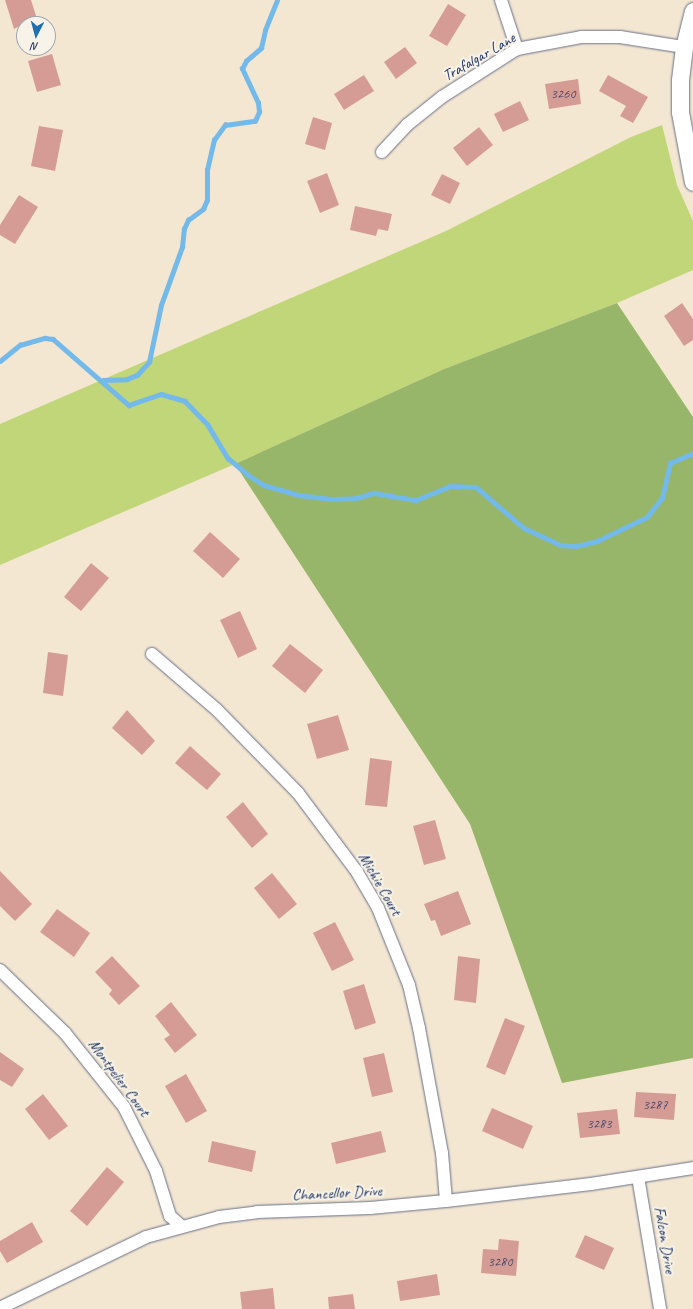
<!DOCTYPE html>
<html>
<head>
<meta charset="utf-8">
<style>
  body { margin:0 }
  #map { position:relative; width:693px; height:1309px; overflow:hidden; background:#f4e7d2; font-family:Caveat,sans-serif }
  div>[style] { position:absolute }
  .green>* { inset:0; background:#c1d579 }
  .forest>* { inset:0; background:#98b669 }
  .stream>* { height:4.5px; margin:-2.25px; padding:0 2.25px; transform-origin:2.25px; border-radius:2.25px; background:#73b9ea }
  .building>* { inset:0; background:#d59c96 }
  .roads { filter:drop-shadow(0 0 1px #676f87) drop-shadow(0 0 1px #676f87) }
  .minor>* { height:12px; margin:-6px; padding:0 6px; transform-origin:6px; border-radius:6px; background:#fff }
  .secondary>* { height:17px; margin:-8.5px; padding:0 8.5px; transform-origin:8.5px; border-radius:8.5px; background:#fff }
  span { translate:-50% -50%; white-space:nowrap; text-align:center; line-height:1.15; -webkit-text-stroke:4px #f7f3e8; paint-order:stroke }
  .number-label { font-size:14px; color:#4a4a6c }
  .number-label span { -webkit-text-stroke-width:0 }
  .street-label { font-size:16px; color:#1b2f5e }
  .north { position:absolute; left:16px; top:16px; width:40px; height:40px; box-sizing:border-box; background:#f7f3e8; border:1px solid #9fa5b1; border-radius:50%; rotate:186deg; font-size:11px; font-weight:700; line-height:16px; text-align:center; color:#1b2f5e }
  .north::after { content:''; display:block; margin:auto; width:14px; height:18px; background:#1f6fb2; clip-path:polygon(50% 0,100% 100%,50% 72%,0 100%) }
</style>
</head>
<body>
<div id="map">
  <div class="green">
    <i style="clip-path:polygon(662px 125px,677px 185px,693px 221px,693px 270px,617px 303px,444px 369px,235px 464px,0 565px,0 424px,446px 231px,631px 137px)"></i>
  </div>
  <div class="forest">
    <i style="clip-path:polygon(617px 303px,693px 417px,693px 1058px,562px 1083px,470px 824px,235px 464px,444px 369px)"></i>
  </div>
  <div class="stream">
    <i style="left:0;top:361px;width:26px;rotate:-39deg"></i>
    <i style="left:20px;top:345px;width:26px;rotate:-16deg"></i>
    <i style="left:45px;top:338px;width:8px;rotate:7deg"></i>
    <i style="left:53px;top:339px;width:101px;rotate:41deg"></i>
    <i style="left:129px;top:405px;width:34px;rotate:-19deg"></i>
    <i style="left:161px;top:394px;width:25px;rotate:16deg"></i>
    <i style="left:185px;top:401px;width:33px;rotate:46deg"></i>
    <i style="left:208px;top:425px;width:39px;rotate:59deg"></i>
    <i style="left:228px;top:458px;width:26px;rotate:40deg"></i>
    <i style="left:248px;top:475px;width:19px;rotate:32deg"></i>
    <i style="left:264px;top:485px;width:36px;rotate:16deg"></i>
    <i style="left:299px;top:495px;width:34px;rotate:7deg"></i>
    <i style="left:333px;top:499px;width:23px;rotate:-2deg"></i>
    <i style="left:356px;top:498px;width:19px;rotate:-16deg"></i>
    <i style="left:374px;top:493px;width:43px;rotate:9.5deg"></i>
    <i style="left:416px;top:500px;width:37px;rotate:-22deg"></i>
    <i style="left:450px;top:486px;width:26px;rotate:2deg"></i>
    <i style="left:476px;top:487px;width:63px;rotate:40.5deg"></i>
    <i style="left:524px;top:528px;width:40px;rotate:25deg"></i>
    <i style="left:560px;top:545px;width:17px;rotate:3deg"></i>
    <i style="left:577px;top:546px;width:21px;rotate:-14deg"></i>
    <i style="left:597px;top:541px;width:55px;rotate:-25.6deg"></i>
    <i style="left:647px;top:517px;width:24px;rotate:-52deg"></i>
    <i style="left:662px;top:498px;width:36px;rotate:-77deg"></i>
    <i style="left:670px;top:463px;width:25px;rotate:-23deg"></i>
    <i style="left:103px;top:380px;width:24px;rotate:-2deg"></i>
    <i style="left:127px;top:379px;width:11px;rotate:-22deg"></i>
    <i style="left:137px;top:375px;width:18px;rotate:-47deg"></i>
    <i style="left:149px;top:362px;width:58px;rotate:-78.1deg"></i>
    <i style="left:161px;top:305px;width:62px;rotate:-70.1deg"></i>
    <i style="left:182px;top:247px;width:18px;rotate:-84deg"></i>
    <i style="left:184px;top:229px;width:10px;rotate:-66deg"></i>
    <i style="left:188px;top:220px;width:19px;rotate:-36deg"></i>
    <i style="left:203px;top:209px;width:10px;rotate:-66deg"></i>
    <i style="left:207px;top:200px;width:30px;rotate:-90deg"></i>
    <i style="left:207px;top:170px;width:31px;rotate:-77deg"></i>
    <i style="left:214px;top:140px;width:19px;rotate:-54deg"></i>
    <i style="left:225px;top:125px;width:30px;rotate:-8deg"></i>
    <i style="left:255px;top:121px;width:10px;rotate:-66deg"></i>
    <i style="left:259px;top:112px;width:9px;rotate:-96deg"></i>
    <i style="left:258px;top:103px;width:38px;rotate:-115deg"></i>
    <i style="left:242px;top:69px;width:9px;rotate:-63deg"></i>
    <i style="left:246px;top:61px;width:20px;rotate:-41deg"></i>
    <i style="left:261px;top:48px;width:18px;rotate:-77deg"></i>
    <i style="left:265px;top:30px;width:32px;rotate:-68deg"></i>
  </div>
  <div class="building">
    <i style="clip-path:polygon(5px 0,31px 0,38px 22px,24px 24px,14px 29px)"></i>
    <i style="clip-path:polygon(448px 4px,466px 15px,447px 46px,429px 36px)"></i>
    <i style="clip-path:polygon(405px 47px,417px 63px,396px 79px,384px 62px)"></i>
    <i style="clip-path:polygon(52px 54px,61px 85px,37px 92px,28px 61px)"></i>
    <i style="clip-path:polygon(364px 75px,374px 91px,344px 110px,334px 94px)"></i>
    <i style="clip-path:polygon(608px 75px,648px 97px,633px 123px,620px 116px,626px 106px,599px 91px)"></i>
    <i style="clip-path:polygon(578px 79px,581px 104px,549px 109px,545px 84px)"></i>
    <i style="clip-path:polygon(520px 101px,529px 120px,503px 132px,494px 114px)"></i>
    <i style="clip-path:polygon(313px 117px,332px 123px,325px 150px,305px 144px)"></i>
    <i style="clip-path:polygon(39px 126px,63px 130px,55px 171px,31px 166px)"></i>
    <i style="clip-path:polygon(479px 127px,493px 145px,467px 166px,453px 148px)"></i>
    <i style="clip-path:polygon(327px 173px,339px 205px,320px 213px,307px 181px)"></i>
    <i style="clip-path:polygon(442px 174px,460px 183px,450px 204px,431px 195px)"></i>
    <i style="clip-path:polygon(19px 195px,38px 207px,15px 244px,0 235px,0 225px)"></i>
    <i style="clip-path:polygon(355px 206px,392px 214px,388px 231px,378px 229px,376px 236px,350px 230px)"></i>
    <i style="clip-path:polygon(682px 303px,693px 319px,693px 340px,684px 346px,664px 316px)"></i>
    <i style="clip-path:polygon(210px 532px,240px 559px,223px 578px,193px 551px)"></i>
    <i style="clip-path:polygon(91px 563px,109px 578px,81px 611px,64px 597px)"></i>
    <i style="clip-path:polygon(240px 611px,257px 649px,238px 658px,220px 620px)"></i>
    <i style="clip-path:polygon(290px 644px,323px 670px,305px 693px,272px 666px)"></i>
    <i style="clip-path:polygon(48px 652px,68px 655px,63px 696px,43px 693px)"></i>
    <i style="clip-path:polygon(127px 710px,155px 741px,142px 755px,112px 728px)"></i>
    <i style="clip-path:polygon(338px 715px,349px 750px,317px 759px,307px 724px)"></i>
    <i style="clip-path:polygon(190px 746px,221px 774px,207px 790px,175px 763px)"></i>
    <i style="clip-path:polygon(370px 758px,392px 761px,387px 807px,365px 805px)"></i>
    <i style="clip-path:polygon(243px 802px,268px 834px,252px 848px,226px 817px)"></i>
    <i style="clip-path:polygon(435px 820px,446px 859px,424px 865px,413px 826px)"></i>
    <i style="clip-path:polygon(0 871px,32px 904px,15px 921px,0 906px)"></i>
    <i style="clip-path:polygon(272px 873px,297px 904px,279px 919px,254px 888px)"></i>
    <i style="clip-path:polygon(458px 891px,471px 924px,441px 936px,435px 920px,431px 921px,424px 904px)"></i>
    <i style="clip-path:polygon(57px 909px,90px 933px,74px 957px,40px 932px)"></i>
    <i style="clip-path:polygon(335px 922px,354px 960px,332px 971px,313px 933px)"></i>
    <i style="clip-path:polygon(112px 956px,140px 986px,119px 1005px,109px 994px,112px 990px,95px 972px)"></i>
    <i style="clip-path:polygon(458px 956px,480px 959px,476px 1003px,454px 1000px)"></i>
    <i style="clip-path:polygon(364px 984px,376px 1023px,355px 1030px,343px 991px)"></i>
    <i style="clip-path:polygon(171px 1002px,197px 1035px,175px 1053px,164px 1039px,170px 1035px,155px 1016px)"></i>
    <i style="clip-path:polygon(505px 1018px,525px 1026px,505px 1075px,486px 1067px)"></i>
    <i style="clip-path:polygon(0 1052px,24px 1069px,12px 1087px,0 1080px)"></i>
    <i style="clip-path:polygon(384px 1053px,393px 1092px,372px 1097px,363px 1058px)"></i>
    <i style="clip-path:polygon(186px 1074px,207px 1111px,186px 1123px,165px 1086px)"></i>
    <i style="clip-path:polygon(636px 1092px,676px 1094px,674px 1120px,634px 1117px)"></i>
    <i style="clip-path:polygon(43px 1094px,68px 1126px,49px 1140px,25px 1109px)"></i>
    <i style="clip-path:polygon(492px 1108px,533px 1126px,523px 1149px,482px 1131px)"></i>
    <i style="clip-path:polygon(617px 1109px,620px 1134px,580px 1138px,577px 1113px)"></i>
    <i style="clip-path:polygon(381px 1131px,386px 1152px,336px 1164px,331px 1143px)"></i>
    <i style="clip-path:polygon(212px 1141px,256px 1151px,252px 1172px,208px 1162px)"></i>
    <i style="clip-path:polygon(107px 1167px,124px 1182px,87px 1226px,70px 1211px)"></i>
    <i style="clip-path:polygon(32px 1222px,43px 1242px,7px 1263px,0 1251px,0 1241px)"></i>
    <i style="clip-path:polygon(585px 1235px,614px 1248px,604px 1270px,575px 1257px)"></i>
    <i style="clip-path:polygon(499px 1239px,519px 1241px,516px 1276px,481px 1273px,483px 1249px,498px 1250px)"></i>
    <i style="clip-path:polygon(437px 1274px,440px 1295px,400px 1301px,397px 1281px)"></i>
    <i style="clip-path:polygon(273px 1288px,275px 1309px,242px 1309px,240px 1292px)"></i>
    <i style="clip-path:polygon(353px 1294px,355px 1309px,329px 1309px,328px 1297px)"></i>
  </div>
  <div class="roads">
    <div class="minor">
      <i style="left:501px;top:0;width:52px;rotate:71.9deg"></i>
      <i style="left:382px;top:152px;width:37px;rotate:-47deg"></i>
      <i style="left:407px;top:125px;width:45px;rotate:-38.7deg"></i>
      <i style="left:442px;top:97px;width:89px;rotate:-32.6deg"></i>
      <i style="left:517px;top:49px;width:65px;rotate:-10.6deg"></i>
      <i style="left:581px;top:37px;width:39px"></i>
      <i style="left:620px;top:37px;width:65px;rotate:8.9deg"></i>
      <i style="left:152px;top:654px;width:86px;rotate:40.7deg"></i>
      <i style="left:217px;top:710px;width:116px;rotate:45.7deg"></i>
      <i style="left:298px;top:793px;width:99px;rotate:53.2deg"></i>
      <i style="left:357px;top:872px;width:42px;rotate:59.7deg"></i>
      <i style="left:378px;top:908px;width:83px;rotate:68.1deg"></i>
      <i style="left:409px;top:985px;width:44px;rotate:76.9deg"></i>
      <i style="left:419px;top:1028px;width:127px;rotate:79.6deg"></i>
      <i style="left:442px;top:1153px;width:48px;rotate:85.2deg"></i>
      <i style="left:0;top:970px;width:91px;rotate:44.1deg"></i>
      <i style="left:65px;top:1033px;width:95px;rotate:51.4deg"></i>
      <i style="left:124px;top:1107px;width:72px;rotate:63.4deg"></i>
      <i style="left:156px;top:1171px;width:47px;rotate:72.7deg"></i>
      <i style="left:170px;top:1216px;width:15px;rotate:42deg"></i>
      <i style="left:638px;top:1177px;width:134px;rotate:80.5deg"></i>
      <i style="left:0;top:1308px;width:162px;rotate:-25.9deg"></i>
      <i style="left:146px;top:1237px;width:76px;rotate:-15.3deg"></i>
      <i style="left:219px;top:1217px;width:38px;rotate:-7deg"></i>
      <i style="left:257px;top:1212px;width:113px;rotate:-2deg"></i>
      <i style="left:370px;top:1208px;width:76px;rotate:-5.3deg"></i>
      <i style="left:446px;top:1201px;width:146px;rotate:-6.7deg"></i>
      <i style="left:591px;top:1184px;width:103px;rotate:-8.9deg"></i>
    </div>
    <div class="secondary">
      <i style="left:693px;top:11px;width:37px;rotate:104deg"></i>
      <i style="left:684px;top:47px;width:33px;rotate:97deg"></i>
      <i style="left:680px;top:80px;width:32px;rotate:90deg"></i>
      <i style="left:680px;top:112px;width:71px;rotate:79.5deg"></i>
    </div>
  </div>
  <div class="number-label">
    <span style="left:563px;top:94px">3260</span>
    <span style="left:655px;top:1105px">3287</span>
    <span style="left:599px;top:1124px">3283</span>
    <span style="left:500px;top:1262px">3280</span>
  </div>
  <div class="street-label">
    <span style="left:479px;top:57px;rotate:-30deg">Trafalgar Lane</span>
    <span style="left:380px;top:884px;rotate:60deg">Michie Court</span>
    <span style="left:119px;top:1078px;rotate:54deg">Montpelier Court</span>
    <span style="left:337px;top:1193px;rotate:-3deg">Chancellor Drive</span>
    <span style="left:665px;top:1240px;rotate:81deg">Falcon Drive</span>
  </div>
  <div class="north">N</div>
</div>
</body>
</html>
